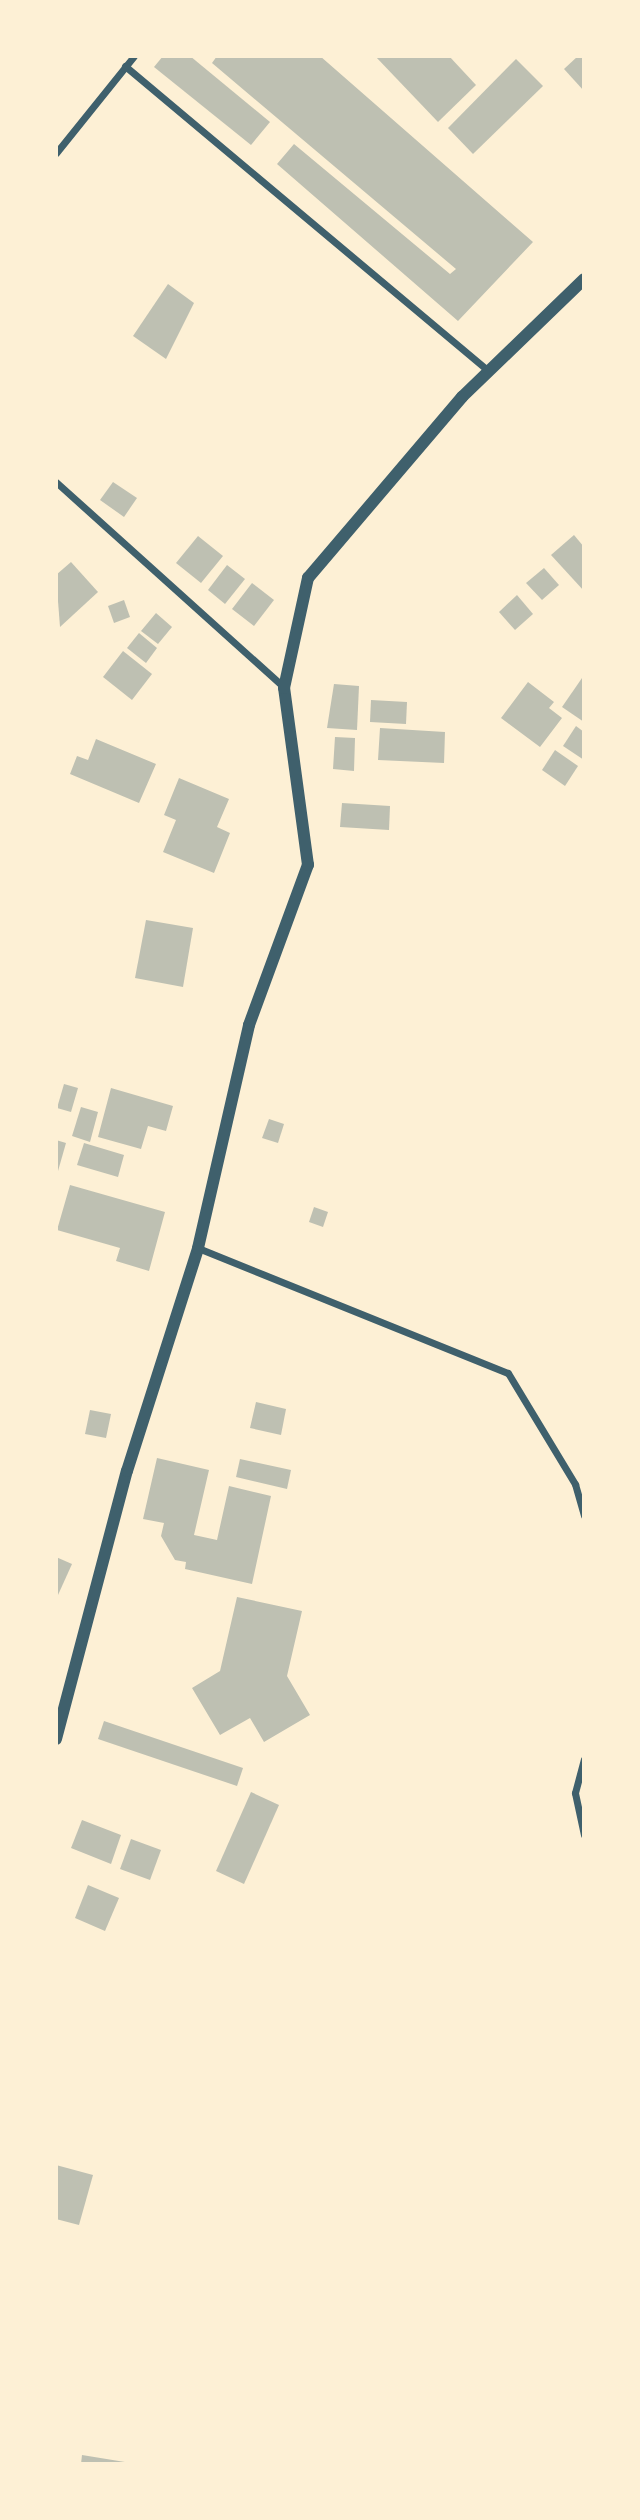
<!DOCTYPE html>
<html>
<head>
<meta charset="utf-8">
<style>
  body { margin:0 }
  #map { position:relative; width:640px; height:2520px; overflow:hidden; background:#fdf0d5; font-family:Spectral,serif }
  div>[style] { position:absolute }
  .building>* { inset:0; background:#bec0b2 }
  .minor>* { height:7px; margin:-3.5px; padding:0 3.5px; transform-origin:3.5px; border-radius:3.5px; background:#3f606c }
  .tertiary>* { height:12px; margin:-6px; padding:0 6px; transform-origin:6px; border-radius:6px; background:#3f606c }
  span { translate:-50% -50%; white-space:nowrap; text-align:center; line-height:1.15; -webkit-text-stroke:7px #fdf0d5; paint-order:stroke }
  .frame { position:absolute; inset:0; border:58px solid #fdf0d5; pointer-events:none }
</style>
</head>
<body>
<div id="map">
  <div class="building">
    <i style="clip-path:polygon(163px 56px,190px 56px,270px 122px,251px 145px,154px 67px)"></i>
    <i style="clip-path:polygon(217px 56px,320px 56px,533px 242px,458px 321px,277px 164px,294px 144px,450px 274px,456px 269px,212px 63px)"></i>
    <i style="clip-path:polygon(375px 56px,449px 56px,476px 85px,438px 122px)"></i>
    <i style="clip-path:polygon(578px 56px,584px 56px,584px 91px,564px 69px)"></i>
    <i style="clip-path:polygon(516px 59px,543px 86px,473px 154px,448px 128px)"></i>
    <i style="clip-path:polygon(168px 284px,194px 303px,166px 359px,133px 336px)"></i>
    <i style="clip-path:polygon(113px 482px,137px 498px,124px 517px,100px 500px)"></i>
    <i style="clip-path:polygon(574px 535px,584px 547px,584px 591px,551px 555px)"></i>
    <i style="clip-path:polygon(198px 536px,223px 556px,201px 583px,176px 563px)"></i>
    <i style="clip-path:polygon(71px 562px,98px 592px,60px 627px,56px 575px)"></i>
    <i style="clip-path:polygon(227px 565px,245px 579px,225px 604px,208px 590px)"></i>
    <i style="clip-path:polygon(544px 568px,559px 585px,542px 600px,526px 583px)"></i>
    <i style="clip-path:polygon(252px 583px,274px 600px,254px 626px,232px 609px)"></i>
    <i style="clip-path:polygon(517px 595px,533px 614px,515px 630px,499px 612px)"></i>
    <i style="clip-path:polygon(124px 600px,130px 617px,114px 623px,108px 606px)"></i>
    <i style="clip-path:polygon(156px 613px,172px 627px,158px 644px,141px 631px)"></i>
    <i style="clip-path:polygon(139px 633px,157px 648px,146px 663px,127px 648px)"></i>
    <i style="clip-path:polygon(123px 651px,152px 674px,132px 700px,103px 677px)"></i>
    <i style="clip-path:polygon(582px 678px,584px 680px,584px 722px,562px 707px)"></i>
    <i style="clip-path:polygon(528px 682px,554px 702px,549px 708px,562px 718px,540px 747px,501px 718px)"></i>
    <i style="clip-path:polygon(334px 684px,359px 686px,357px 730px,327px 728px)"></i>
    <i style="clip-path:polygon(371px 700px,407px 702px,406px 724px,370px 722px)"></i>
    <i style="clip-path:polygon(576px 726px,584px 732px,584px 760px,563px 746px)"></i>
    <i style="clip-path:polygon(380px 728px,445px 732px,444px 763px,378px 760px)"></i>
    <i style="clip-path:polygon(335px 737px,355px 738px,354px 771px,333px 769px)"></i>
    <i style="clip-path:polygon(96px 739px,156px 764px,139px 803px,70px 774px,77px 756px,88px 760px)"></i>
    <i style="clip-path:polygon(555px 750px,578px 766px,565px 786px,542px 770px)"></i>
    <i style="clip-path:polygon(179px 778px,229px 799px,217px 827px,230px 833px,214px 873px,163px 852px,176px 820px,164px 815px)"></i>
    <i style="clip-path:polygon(342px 803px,390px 806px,389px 830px,340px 827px)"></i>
    <i style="clip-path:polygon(146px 920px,193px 928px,183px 987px,135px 978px)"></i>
    <i style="clip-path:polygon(64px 1084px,78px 1088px,71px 1112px,57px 1108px)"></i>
    <i style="clip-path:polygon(111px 1088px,173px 1106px,166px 1131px,148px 1126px,141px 1149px,98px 1137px)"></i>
    <i style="clip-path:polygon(81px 1107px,98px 1112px,90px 1142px,72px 1136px)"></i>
    <i style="clip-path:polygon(269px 1119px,284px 1124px,278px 1143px,262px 1138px)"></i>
    <i style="clip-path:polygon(56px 1140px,66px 1143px,58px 1171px,56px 1171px)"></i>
    <i style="clip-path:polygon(84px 1143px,124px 1155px,118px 1177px,77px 1165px)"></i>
    <i style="clip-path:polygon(70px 1185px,165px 1212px,149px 1271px,116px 1261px,120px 1248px,57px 1230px)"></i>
    <i style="clip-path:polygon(314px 1207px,328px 1212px,323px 1227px,309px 1222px)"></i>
    <i style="clip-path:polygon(256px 1402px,286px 1409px,281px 1435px,250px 1428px)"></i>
    <i style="clip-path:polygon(90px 1410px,111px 1414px,106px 1438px,85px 1434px)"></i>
    <i style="clip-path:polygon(157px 1458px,209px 1470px,194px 1535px,217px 1540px,229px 1486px,271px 1496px,252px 1584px,185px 1569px,186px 1562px,175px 1560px,161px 1536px,164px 1523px,143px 1519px)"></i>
    <i style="clip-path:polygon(240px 1459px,291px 1470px,287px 1489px,236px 1477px)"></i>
    <i style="clip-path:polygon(56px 1557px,72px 1564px,58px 1595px,56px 1594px)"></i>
    <i style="clip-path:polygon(237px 1597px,302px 1611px,287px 1676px,310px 1715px,264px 1742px,250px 1718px,220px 1735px,192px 1688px,220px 1671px)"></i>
    <i style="clip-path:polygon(104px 1721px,243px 1768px,237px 1786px,98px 1739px)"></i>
    <i style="clip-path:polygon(251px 1792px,279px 1805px,244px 1884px,216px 1871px)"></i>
    <i style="clip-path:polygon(82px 1820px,121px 1835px,111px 1864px,71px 1848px)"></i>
    <i style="clip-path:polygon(131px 1839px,161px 1850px,150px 1880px,120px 1869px)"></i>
    <i style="clip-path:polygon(88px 1885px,119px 1898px,105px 1931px,75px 1918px)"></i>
    <i style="clip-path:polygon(56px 2165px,93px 2175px,79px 2225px,56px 2219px)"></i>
    <i style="clip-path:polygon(82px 2455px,131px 2463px,131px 2464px,81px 2464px)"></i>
  </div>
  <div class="minor">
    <i style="left:125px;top:66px;width:474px;rotate:40deg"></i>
    <i style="left:56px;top:153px;width:124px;rotate:-51.2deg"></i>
    <i style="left:56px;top:482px;width:307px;rotate:42deg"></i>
    <i style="left:198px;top:1248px;width:334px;rotate:22deg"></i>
    <i style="left:508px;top:1373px;width:130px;rotate:58.9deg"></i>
    <i style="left:575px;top:1484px;width:33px;rotate:74deg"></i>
    <i style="left:584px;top:1759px;width:35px;rotate:105deg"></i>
    <i style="left:575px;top:1793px;width:43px;rotate:77.9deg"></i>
  </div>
  <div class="tertiary">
    <i style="left:56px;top:1739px;width:277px;rotate:-75.2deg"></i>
    <i style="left:127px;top:1471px;width:234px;rotate:-72.3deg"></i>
    <i style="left:198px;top:1248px;width:229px;rotate:-77.1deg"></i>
    <i style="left:249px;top:1025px;width:171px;rotate:-69.8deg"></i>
    <i style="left:308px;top:865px;width:179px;rotate:-97.7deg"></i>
    <i style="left:284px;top:688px;width:113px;rotate:-77.7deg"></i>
    <i style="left:308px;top:578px;width:238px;rotate:-49.6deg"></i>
    <i style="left:462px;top:397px;width:170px;rotate:-44deg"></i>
  </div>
  <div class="frame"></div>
</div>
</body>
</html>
